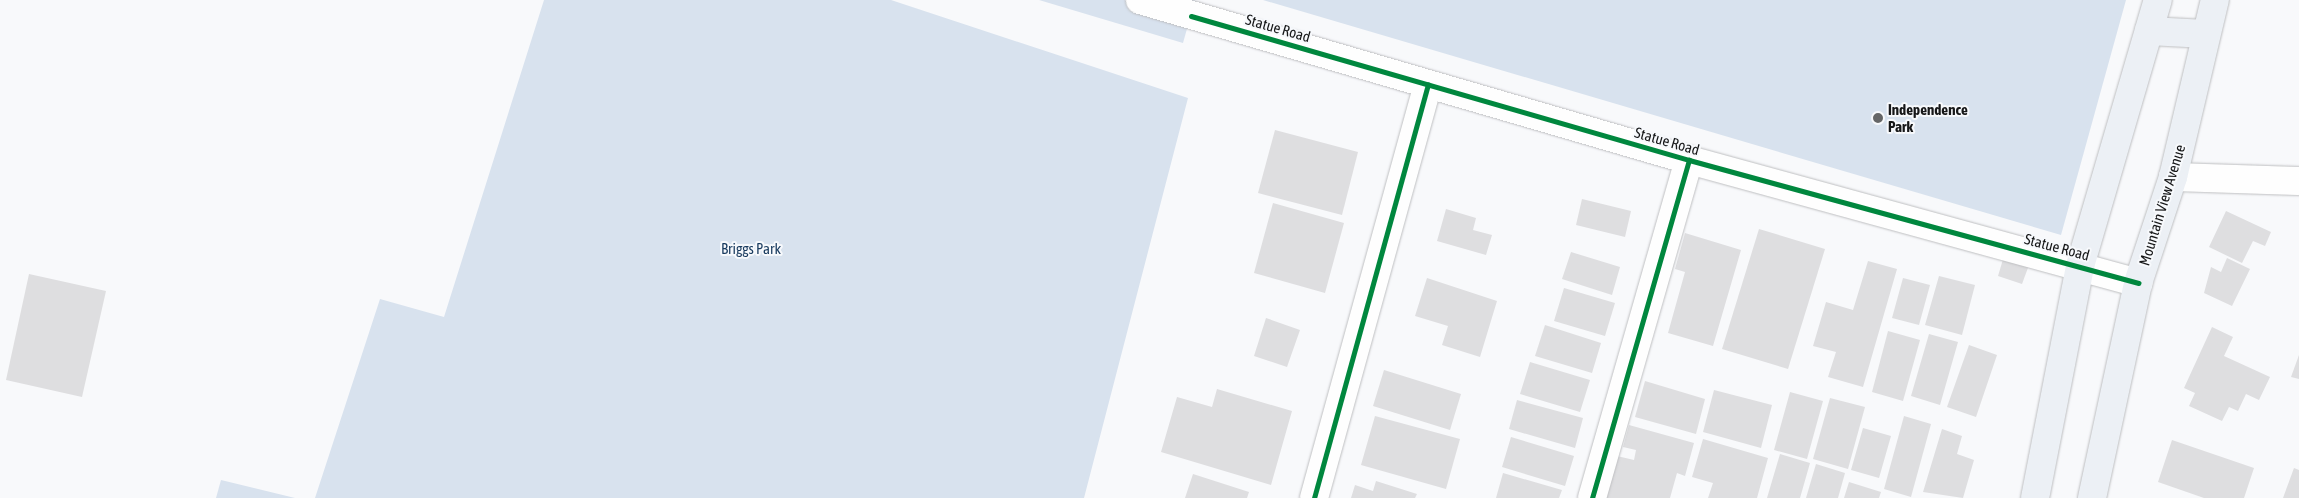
<!DOCTYPE html>
<html>
<head>
<meta charset="utf-8">
<style>
  body { margin:0 }
  #map { position:relative; width:2299px; height:498px; overflow:hidden; background:#f8f9fb; font-family:"Asap Condensed",sans-serif }
  div>[style] { position:absolute }
  .green>* { inset:0; background:#d8e2ee }
  .building>* { inset:0; background:#dedee0 }
  .roads { filter:drop-shadow(0 0 1px #bebfc1) drop-shadow(0 0 1px #bebfc1) }
  .minor>* { height:28px; margin:-14px; padding:0 14px; transform-origin:14px; border-radius:14px; background:#fefefe }
  .major>* { height:28px; margin:-14px; padding:0 14px; transform-origin:14px; border-radius:14px; background:#ecf0f5 }
  .cycleway>* { height:5px; margin:-2.5px; padding:0 2.5px; transform-origin:2.5px; border-radius:2.5px; background:#00873e }
  .dots>* { width:14px; height:14px; translate:-50% -50%; box-sizing:border-box; border:2px solid #f7f9fc; border-radius:50% }
  span { translate:-50% -50%; white-space:nowrap; text-align:center; line-height:1.15; -webkit-text-stroke:4px #f7f9fc; paint-order:stroke }
  .street-label { font-size:15px; color:#161718 }
  .poi-label { font-size:15px; color:#161718; font-weight:700 }
  .left { translate:0 -50%; text-align:left }
  .park-label { font-size:15px; color:#183a5e }
</style>
</head>
<body>
<div id="map">
  <div class="green">
    <i style="clip-path:polygon(544px 0,891px 0,1188px 98px,1084px 498px,315px 498px,380px 299px,444px 317px)"></i>
    <i style="clip-path:polygon(1039px 0,1195px 0,1183px 43px)"></i>
    <i style="clip-path:polygon(1263px 0,2126px 0,2061px 235px)"></i>
    <i style="clip-path:polygon(221px 480px,295px 498px,216px 498px)"></i>
  </div>
  <div class="building">
    <i style="clip-path:polygon(1275px 130px,1358px 152px,1342px 215px,1258px 193px)"></i>
    <i style="clip-path:polygon(1582px 199px,1631px 211px,1625px 237px,1576px 225px)"></i>
    <i style="clip-path:polygon(1273px 203px,1344px 223px,1325px 293px,1254px 273px)"></i>
    <i style="clip-path:polygon(1446px 209px,1476px 218px,1473px 230px,1492px 235px,1486px 255px,1437px 241px)"></i>
    <i style="clip-path:polygon(2226px 211px,2271px 232px,2265px 246px,2253px 241px,2242px 263px,2209px 247px)"></i>
    <i style="clip-path:polygon(1759px 229px,1825px 249px,1788px 369px,1722px 349px)"></i>
    <i style="clip-path:polygon(1685px 233px,1741px 250px,1713px 346px,1668px 333px,1685px 272px,1675px 269px)"></i>
    <i style="clip-path:polygon(1571px 252px,1620px 267px,1612px 295px,1562px 279px)"></i>
    <i style="clip-path:polygon(2004px 256px,2029px 265px,2022px 284px,1998px 276px)"></i>
    <i style="clip-path:polygon(2227px 258px,2250px 269px,2232px 306px,2204px 293px,2211px 267px,2221px 272px)"></i>
    <i style="clip-path:polygon(1868px 261px,1897px 269px,1863px 387px,1828px 377px,1836px 352px,1813px 346px,1826px 302px,1853px 310px)"></i>
    <i style="clip-path:polygon(29px 274px,106px 291px,82px 397px,6px 380px)"></i>
    <i style="clip-path:polygon(1939px 276px,1975px 285px,1962px 335px,1925px 325px)"></i>
    <i style="clip-path:polygon(1427px 278px,1497px 301px,1480px 357px,1442px 345px,1448px 326px,1415px 316px)"></i>
    <i style="clip-path:polygon(1903px 278px,1930px 285px,1919px 325px,1892px 318px)"></i>
    <i style="clip-path:polygon(1564px 288px,1615px 303px,1605px 336px,1554px 321px)"></i>
    <i style="clip-path:polygon(1266px 318px,1300px 330px,1287px 367px,1254px 356px)"></i>
    <i style="clip-path:polygon(1545px 325px,1601px 343px,1592px 373px,1535px 356px)"></i>
    <i style="clip-path:polygon(2212px 327px,2233px 337px,2224px 356px,2270px 377px,2259px 400px,2246px 394px,2238px 411px,2229px 407px,2222px 421px,2189px 406px,2195px 393px,2184px 388px)"></i>
    <i style="clip-path:polygon(1888px 331px,1920px 340px,1903px 401px,1872px 392px)"></i>
    <i style="clip-path:polygon(1929px 334px,1958px 342px,1940px 405px,1911px 396px)"></i>
    <i style="clip-path:polygon(1969px 345px,1997px 355px,1976px 417px,1947px 407px)"></i>
    <i style="clip-path:polygon(2299px 355px,2299px 379px,2291px 377px)"></i>
    <i style="clip-path:polygon(1530px 362px,1590px 380px,1580px 412px,1520px 394px)"></i>
    <i style="clip-path:polygon(1384px 370px,1461px 394px,1450px 430px,1373px 406px)"></i>
    <i style="clip-path:polygon(1645px 381px,1705px 399px,1696px 434px,1635px 417px)"></i>
    <i style="clip-path:polygon(1217px 389px,1292px 411px,1271px 485px,1161px 452px,1177px 397px,1212px 407px)"></i>
    <i style="clip-path:polygon(1714px 390px,1772px 405px,1761px 448px,1703px 432px)"></i>
    <i style="clip-path:polygon(1790px 392px,1823px 401px,1807px 459px,1774px 450px)"></i>
    <i style="clip-path:polygon(1830px 398px,1865px 407px,1848px 469px,1813px 459px)"></i>
    <i style="clip-path:polygon(1517px 400px,1583px 418px,1575px 448px,1509px 429px)"></i>
    <i style="clip-path:polygon(1375px 416px,1460px 439px,1446px 489px,1361px 465px)"></i>
    <i style="clip-path:polygon(1904px 416px,1931px 424px,1911px 497px,1884px 489px)"></i>
    <i style="clip-path:polygon(1629px 425px,1694px 443px,1685px 476px,1677px 473px,1670px 498px,1606px 498px,1617px 456px,1634px 460px,1636px 450px,1623px 447px)"></i>
    <i style="clip-path:polygon(1863px 428px,1891px 436px,1879px 478px,1851px 470px)"></i>
    <i style="clip-path:polygon(1942px 429px,1962px 436px,1957px 454px,1974px 460px,1963px 498px,1923px 492px)"></i>
    <i style="clip-path:polygon(1511px 437px,1574px 456px,1565px 486px,1502px 467px)"></i>
    <i style="clip-path:polygon(1703px 439px,1768px 458px,1757px 498px,1708px 498px,1713px 483px,1692px 477px)"></i>
    <i style="clip-path:polygon(2172px 440px,2254px 468px,2244px 498px,2204px 498px,2158px 482px)"></i>
    <i style="clip-path:polygon(1780px 454px,1810px 463px,1800px 498px,1767px 498px)"></i>
    <i style="clip-path:polygon(1816px 464px,1845px 473px,1838px 498px,1806px 498px)"></i>
    <i style="clip-path:polygon(2294px 468px,2299px 470px,2299px 498px,2283px 498px)"></i>
    <i style="clip-path:polygon(1503px 473px,1562px 490px,1559px 498px,1496px 498px)"></i>
    <i style="clip-path:polygon(1193px 474px,1249px 492px,1247px 498px,1185px 498px)"></i>
    <i style="clip-path:polygon(1376px 481px,1417px 494px,1415px 498px,1351px 498px,1355px 485px,1373px 491px)"></i>
    <i style="clip-path:polygon(1849px 482px,1881px 492px,1879px 498px,1844px 498px)"></i>
  </div>
  <div class="roads">
    <div class="minor">
      <i style="left:1140px;top:0;width:572px;rotate:16.25deg"></i>
      <i style="left:1689px;top:160px;width:466px;rotate:15.3deg"></i>
      <i style="left:2173px;top:177px;width:126px;rotate:1.8deg"></i>
      <i style="left:1314px;top:498px;width:429px;rotate:-74.6deg"></i>
      <i style="left:1592px;top:498px;width:352px;rotate:-74deg"></i>
    </div>
    <div class="major">
      <i style="left:2149px;top:31px;width:57px;rotate:3deg"></i>
      <i style="left:2035px;top:498px;width:236px;rotate:-79deg"></i>
      <i style="left:2080px;top:266px;width:277px;rotate:-73.7deg"></i>
      <i style="left:2092px;top:498px;width:220px;rotate:-77.9deg"></i>
      <i style="left:2138px;top:283px;width:112px;rotate:-71.7deg"></i>
      <i style="left:2173px;top:177px;width:182px;rotate:-76.7deg"></i>
    </div>
  </div>
  <div class="cycleway">
    <i style="left:1191px;top:16px;width:518px;rotate:16.13deg"></i>
    <i style="left:1689px;top:160px;width:466px;rotate:15.3deg"></i>
    <i style="left:1314px;top:498px;width:429px;rotate:-74.6deg"></i>
    <i style="left:1592px;top:498px;width:352px;rotate:-74deg"></i>
  </div>
  <div class="dots">
    <i style="left:1878px;top:118px;background:#656667"></i>
  </div>
  <div class="street-label">
    <span style="left:1278px;top:28px;rotate:16deg">Statue Road</span>
    <span style="left:1667px;top:141px;rotate:16deg">Statue Road</span>
    <span style="left:2162px;top:205px;rotate:-73deg">Mountain View Avenue</span>
    <span style="left:2057px;top:247px;rotate:15deg">Statue Road</span>
  </div>
  <div class="poi-label">
    <span class="left" style="left:1888px;top:118px">Independence<br>Park</span>
  </div>
  <div class="park-label">
    <span style="left:751px;top:249px">Briggs Park</span>
  </div>
</div>
</body>
</html>
